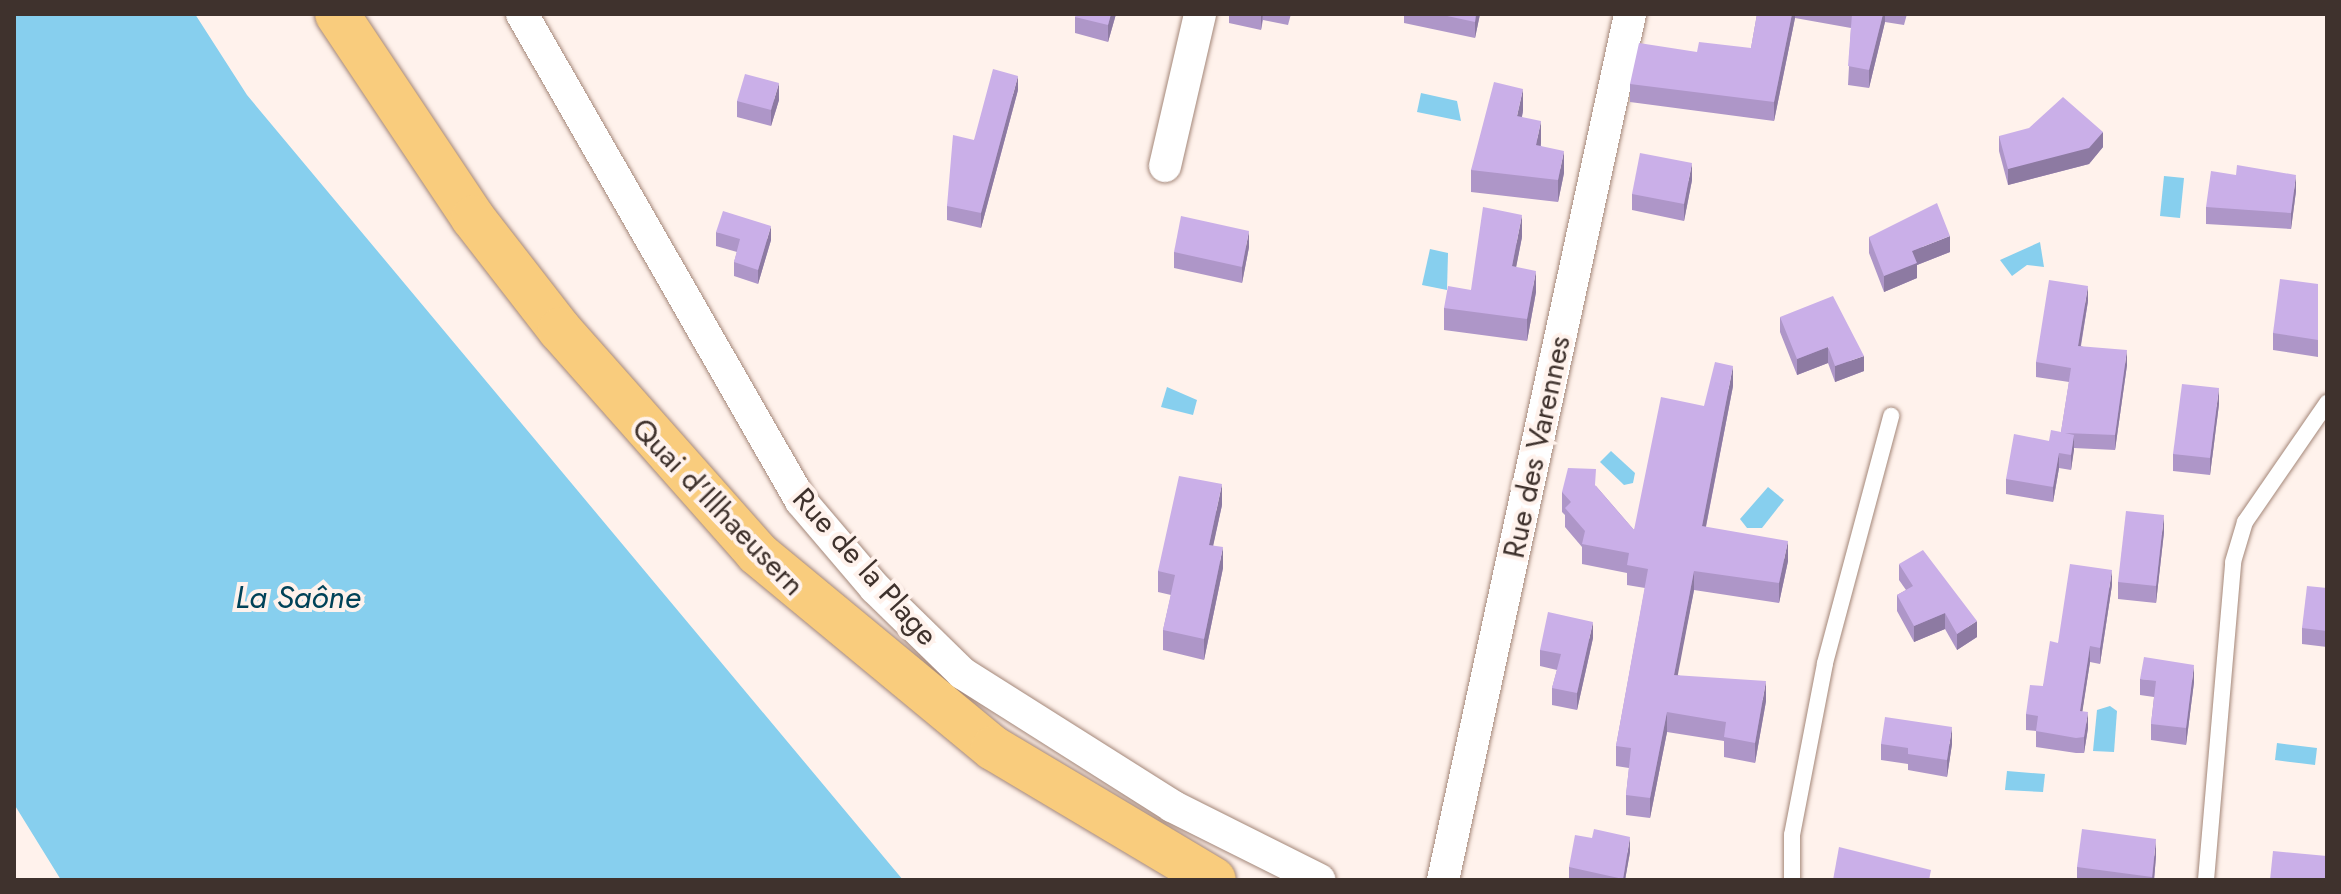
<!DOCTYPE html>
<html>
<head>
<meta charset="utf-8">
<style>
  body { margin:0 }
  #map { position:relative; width:2341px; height:894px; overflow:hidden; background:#fff2ec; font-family:Jost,sans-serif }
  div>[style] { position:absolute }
  .water>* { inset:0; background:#87cfee }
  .roads { filter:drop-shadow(0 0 2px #a48779) drop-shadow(0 0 2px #a48779) }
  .lane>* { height:16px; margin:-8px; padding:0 8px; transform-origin:8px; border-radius:8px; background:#fff }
  .street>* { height:32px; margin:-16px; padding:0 16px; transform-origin:16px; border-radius:16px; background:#fff }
  .primary>* { height:44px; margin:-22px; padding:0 22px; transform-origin:22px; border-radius:22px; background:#f9cc7d }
  .wall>* { inset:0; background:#ae96c8 }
  .shaded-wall>* { inset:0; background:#8d7aa2 }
  .building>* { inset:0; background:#caafe8 }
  span { translate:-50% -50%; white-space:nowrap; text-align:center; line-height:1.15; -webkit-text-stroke:8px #fff2ec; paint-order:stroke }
  .street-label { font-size:30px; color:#3f322d }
  .water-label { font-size:32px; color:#004258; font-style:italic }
  .frame { position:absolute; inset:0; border:16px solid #3f322d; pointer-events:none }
</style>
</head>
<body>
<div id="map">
  <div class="water">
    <i style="clip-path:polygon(14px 14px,195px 14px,247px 95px,903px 880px,61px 880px,14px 804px)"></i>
    <i style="clip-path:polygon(1421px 93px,1457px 101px,1461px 121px,1417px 112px)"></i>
    <i style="clip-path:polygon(2164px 176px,2184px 178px,2180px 218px,2160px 216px)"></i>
    <i style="clip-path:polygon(2040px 242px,2044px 267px,2027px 265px,2012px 276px,2000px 260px)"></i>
    <i style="clip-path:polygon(1430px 249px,1448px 253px,1447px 290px,1422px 285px)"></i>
    <i style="clip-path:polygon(1167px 387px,1197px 400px,1193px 415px,1161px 407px)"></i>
    <i style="clip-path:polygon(1611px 451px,1635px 473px,1633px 483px,1624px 485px,1600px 462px)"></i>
    <i style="clip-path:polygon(1768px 487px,1784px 500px,1762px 528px,1747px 528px,1740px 519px)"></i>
    <i style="clip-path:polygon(2110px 706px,2117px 711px,2114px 752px,2093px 751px,2097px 710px)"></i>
    <i style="clip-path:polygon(2277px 743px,2317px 748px,2315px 765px,2275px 760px)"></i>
    <i style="clip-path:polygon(2007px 771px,2045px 774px,2043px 792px,2005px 790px)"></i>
  </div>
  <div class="roads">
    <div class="lane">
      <i style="left:1792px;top:880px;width:45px;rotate:-90deg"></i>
      <i style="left:1792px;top:835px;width:175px;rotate:-79.1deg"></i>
      <i style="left:1825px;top:663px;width:256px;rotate:-75deg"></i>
      <i style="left:2206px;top:880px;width:319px;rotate:-85.1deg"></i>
      <i style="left:2233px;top:562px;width:42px;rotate:-73.3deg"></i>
      <i style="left:2245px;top:522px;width:145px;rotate:-55.4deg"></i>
    </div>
    <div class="street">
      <i style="left:522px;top:14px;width:561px;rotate:60.19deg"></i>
      <i style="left:801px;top:501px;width:114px;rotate:49.6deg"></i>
      <i style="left:875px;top:588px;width:122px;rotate:44.3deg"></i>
      <i style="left:962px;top:673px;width:249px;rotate:32.3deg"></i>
      <i style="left:1172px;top:806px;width:165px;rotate:26.6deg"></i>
      <i style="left:1165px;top:166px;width:156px;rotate:-77deg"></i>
      <i style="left:1443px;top:880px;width:886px;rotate:-77.81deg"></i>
    </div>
    <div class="primary">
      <i style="left:337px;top:14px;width:245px;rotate:56.3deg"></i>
      <i style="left:473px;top:218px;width:142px;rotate:52.2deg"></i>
      <i style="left:560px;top:330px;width:298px;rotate:48.5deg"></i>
      <i style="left:757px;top:553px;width:306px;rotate:39.6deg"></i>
      <i style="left:993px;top:748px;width:257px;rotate:30.8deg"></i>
    </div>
  </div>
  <div class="wall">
    <i style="clip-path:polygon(1116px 14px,1108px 42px,1075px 33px,1075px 17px)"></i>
    <i style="clip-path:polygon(1229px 14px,1291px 14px,1288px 25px,1263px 20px,1261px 30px,1229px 23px)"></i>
    <i style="clip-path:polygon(1404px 14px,1480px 14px,1475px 38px,1404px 23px)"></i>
    <i style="clip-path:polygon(1757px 14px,1907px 14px,1904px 25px,1885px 22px,1869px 88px,1848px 85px,1851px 28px,1795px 18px,1774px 121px,1630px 102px,1630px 84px,1697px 52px,1751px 48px)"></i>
    <i style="clip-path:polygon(1018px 90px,981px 228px,947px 220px,947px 206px,974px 140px)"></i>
    <i style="clip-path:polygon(779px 100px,771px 126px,737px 117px,737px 101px)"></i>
    <i style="clip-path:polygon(1523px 111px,1522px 117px,1541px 143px,1541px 146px,1564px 173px,1558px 202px,1471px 192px,1471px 170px)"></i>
    <i style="clip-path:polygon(1999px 136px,2103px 147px,2089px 164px,2008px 185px,1999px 151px)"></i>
    <i style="clip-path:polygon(1692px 180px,1684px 221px,1632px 210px,1632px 194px)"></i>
    <i style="clip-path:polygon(2296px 191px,2291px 229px,2206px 224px,2206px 207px)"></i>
    <i style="clip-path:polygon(716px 232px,771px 240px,758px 284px,734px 276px,734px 262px,737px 252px,716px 246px)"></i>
    <i style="clip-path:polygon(1522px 237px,1516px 267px,1536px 292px,1527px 341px,1444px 330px,1444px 308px,1471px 290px)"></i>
    <i style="clip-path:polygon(1869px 237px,1950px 252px,1917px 265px,1917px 278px,1884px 292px,1869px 253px)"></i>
    <i style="clip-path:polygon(1249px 247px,1242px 283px,1174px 268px,1174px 252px)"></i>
    <i style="clip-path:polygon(2318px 284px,2318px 357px,2273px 350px,2273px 333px)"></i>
    <i style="clip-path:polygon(2088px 301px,2081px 346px,2127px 365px,2115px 450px,2074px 448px,2071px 470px,2059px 468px,2053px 502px,2006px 494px,2006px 479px,2049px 441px,2061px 432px,2069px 382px,2036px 377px,2036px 362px)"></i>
    <i style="clip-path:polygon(1780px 317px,1864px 371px,1835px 382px,1828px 363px,1797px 375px,1780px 332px)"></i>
    <i style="clip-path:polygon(1733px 386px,1706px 527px,1788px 561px,1779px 603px,1694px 590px,1677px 675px,1766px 701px,1755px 763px,1724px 757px,1724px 741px,1667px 732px,1650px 818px,1626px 815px,1626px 795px,1629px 768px,1616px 766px,1616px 746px,1645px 588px,1627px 585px,1627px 573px,1582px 564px,1582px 547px,1565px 527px,1565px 515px,1562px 512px,1562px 492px,1596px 486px,1634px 530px,1704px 406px)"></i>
    <i style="clip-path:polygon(2219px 404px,2210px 475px,2173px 471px,2173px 454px)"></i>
    <i style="clip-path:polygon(1222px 505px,1213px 545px,1223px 568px,1204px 660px,1163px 650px,1163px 630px,1171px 595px,1158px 592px,1158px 571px)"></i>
    <i style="clip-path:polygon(2164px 532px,2156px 603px,2118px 599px,2118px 582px)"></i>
    <i style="clip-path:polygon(1899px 564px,1977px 637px,1957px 650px,1945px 629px,1914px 642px,1897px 611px,1897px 595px,1906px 590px,1899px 580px)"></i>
    <i style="clip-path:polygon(2112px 585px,2100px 664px,2090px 662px,2082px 712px,2088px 728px,2084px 753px,2076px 753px,2036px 747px,2036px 731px,2026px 730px,2026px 714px,2043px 686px,2058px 643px)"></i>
    <i style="clip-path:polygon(2327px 588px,2327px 647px,2302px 644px,2302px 628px)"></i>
    <i style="clip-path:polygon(1593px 638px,1577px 710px,1552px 705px,1552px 688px,1557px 670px,1540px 666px,1540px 650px)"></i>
    <i style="clip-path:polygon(2140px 679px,2194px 682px,2186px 745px,2151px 740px,2151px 724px,2154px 697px,2140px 695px)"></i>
    <i style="clip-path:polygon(1881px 744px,1952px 744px,1947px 777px,1908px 770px,1908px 764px,1881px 760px)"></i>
    <i style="clip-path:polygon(1630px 852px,1625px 880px,1569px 880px,1569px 867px)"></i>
    <i style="clip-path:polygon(2156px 856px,2154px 880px,2077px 880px,2077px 867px)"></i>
  </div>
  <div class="shaded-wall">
    <i style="clip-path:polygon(1111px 14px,1116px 14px,1108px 42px,1108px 25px)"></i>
    <i style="clip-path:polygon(1261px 14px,1263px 14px,1261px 30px)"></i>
    <i style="clip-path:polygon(1476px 14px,1480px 14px,1475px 38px,1475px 22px)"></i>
    <i style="clip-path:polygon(1792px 14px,1795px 14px,1795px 18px,1774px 121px,1774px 102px)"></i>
    <i style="clip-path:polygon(1883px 14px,1885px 14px,1885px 22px,1869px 88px,1869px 70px)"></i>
    <i style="clip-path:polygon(1018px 76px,1018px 90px,981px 228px,981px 213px)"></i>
    <i style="clip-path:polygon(779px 83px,779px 100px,771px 126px,771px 110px)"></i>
    <i style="clip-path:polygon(1523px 89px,1523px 111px,1517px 138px,1517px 116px)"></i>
    <i style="clip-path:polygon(1541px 121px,1541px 143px,1536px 166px,1536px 145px)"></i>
    <i style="clip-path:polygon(2103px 132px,2103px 147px,2089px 164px,2008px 185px,2008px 169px)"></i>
    <i style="clip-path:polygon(1564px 151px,1564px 173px,1558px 202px,1558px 180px)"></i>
    <i style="clip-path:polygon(1692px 163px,1692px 180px,1684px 221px,1684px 204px)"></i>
    <i style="clip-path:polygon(2296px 175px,2296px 191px,2291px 229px,2291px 213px)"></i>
    <i style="clip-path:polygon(1522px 215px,1522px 237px,1512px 288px,1512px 266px)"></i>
    <i style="clip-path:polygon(771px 226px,771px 240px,758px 284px,758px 270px)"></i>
    <i style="clip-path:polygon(1249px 231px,1249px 247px,1242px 283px,1242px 267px)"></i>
    <i style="clip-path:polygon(1950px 236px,1950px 252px,1917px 265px,1917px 278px,1884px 292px,1884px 276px,1912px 251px)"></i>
    <i style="clip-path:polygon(1536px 271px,1536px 292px,1527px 341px,1527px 319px)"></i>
    <i style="clip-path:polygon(2088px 286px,2088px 301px,2078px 361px,2078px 346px)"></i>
    <i style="clip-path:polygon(1828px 347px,1828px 363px,1797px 375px,1797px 359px)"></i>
    <i style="clip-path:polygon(2127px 350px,2127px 365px,2115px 450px,2115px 435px)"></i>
    <i style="clip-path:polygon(1864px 356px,1864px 371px,1835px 382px,1835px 366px)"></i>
    <i style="clip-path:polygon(1733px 366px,1733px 386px,1702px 546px,1702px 526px)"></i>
    <i style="clip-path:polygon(2219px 388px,2219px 404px,2210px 475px,2210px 458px)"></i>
    <i style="clip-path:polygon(2074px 435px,2074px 450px,2071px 470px,2071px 455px)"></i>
    <i style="clip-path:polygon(2059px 453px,2059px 468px,2053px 502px,2053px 487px)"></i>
    <i style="clip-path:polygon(1222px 484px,1222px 505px,1209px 565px,1209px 545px)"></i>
    <i style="clip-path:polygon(2164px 515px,2164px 532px,2156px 603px,2156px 586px)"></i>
    <i style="clip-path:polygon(1788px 541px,1788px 561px,1779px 603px,1779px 583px)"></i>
    <i style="clip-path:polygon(1223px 547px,1223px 568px,1204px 660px,1204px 639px)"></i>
    <i style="clip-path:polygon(2112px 570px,2112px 585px,2100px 664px,2100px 648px)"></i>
    <i style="clip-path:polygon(1694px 571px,1694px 590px,1674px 695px,1674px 675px)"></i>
    <i style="clip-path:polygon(1945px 613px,1945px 629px,1914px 642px,1914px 626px)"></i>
    <i style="clip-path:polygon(1977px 621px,1977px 637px,1957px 650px,1957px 634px)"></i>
    <i style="clip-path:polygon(1593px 622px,1593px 638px,1577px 710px,1577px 693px)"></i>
    <i style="clip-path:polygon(2090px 646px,2090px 662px,2080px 727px,2080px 711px)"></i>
    <i style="clip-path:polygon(2194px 665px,2194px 682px,2186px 745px,2186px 728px)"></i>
    <i style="clip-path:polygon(1766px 681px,1766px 701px,1755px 763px,1755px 743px)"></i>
    <i style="clip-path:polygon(1667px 712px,1667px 732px,1650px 818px,1650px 798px)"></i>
    <i style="clip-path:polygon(2088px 712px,2088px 728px,2084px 753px,2084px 737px)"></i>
    <i style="clip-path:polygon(1952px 727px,1952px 744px,1947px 777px,1947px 760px)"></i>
    <i style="clip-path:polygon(1630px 837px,1630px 852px,1625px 880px,1623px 880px)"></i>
    <i style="clip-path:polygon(2156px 839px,2156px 856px,2154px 880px,2152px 880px)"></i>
  </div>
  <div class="building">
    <i style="clip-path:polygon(1076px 14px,1111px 14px,1108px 25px,1075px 17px)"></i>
    <i style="clip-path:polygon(1438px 14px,1476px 14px,1475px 22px)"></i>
    <i style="clip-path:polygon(1757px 14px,1792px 14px,1774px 102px,1630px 84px,1639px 43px,1697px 52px,1699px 42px,1751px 48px)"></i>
    <i style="clip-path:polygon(1852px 14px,1883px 14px,1869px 70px,1848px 66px)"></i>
    <i style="clip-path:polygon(993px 69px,1018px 76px,981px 213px,947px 206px,953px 135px,974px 140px)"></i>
    <i style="clip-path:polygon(745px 74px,779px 83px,771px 110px,737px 101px)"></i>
    <i style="clip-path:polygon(1494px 82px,1523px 89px,1517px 116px,1541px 121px,1536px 145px,1564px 151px,1558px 180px,1471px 170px)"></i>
    <i style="clip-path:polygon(2063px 97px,2103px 132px,2089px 148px,2008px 169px,1999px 136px,2029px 128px)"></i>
    <i style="clip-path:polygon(1640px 153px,1692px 163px,1684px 204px,1632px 194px)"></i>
    <i style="clip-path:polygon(2237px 165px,2296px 175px,2291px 213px,2206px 207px,2211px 171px,2236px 175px)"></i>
    <i style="clip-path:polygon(1937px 203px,1950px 236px,1912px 251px,1917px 263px,1884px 276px,1869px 237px)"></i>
    <i style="clip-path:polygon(1483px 207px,1522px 215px,1512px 266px,1536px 271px,1527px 319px,1444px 308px,1448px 286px,1471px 290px)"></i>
    <i style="clip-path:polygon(723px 211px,771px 226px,758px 270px,734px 262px,740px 239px,716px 232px)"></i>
    <i style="clip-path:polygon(1181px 216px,1249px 231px,1242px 267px,1174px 252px)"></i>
    <i style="clip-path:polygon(2280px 279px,2318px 284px,2318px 340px,2273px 333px)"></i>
    <i style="clip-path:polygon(2049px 280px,2088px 286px,2078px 346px,2127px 350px,2115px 435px,2065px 433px,2074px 435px,2071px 455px,2059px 453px,2053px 487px,2006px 479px,2014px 434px,2049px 441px,2051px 430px,2061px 432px,2071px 368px,2036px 362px)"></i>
    <i style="clip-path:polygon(1833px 296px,1864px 356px,1835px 366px,1828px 347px,1797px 359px,1780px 317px)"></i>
    <i style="clip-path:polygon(1715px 362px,1733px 366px,1702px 526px,1788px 541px,1779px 583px,1694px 571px,1674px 675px,1766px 681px,1755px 743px,1724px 737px,1726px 722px,1667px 712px,1650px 798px,1626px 795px,1631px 748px,1616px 746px,1648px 569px,1627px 565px,1629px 553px,1582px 544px,1585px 531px,1565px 508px,1571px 502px,1562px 492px,1568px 468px,1596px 469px,1595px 485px,1634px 530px,1661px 397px,1704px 406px)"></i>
    <i style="clip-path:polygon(2182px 384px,2219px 388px,2210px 458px,2173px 454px)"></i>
    <i style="clip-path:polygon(1179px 476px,1222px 484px,1209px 545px,1223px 547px,1204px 639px,1163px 630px,1175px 575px,1158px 571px)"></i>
    <i style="clip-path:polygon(2126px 511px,2164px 515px,2156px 586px,2118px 582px)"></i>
    <i style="clip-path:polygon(1923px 550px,1977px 621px,1957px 634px,1945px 613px,1914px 626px,1897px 595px,1913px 586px,1899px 564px)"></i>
    <i style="clip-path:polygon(2070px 564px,2112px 570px,2100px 648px,2090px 646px,2080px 711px,2088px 712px,2084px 737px,2076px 738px,2036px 731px,2038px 716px,2026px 714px,2030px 685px,2043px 686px,2050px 641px,2058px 643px)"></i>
    <i style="clip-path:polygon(2307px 586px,2327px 588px,2327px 631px,2302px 628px)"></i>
    <i style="clip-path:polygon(1548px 612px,1593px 622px,1577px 693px,1552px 688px,1561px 654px,1540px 650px)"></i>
    <i style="clip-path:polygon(2144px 657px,2194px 665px,2186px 728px,2151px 724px,2156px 681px,2140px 679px)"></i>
    <i style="clip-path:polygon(1885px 717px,1952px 727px,1947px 760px,1908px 754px,1908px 748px,1881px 744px)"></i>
    <i style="clip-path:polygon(1594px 829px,1630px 837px,1623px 879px,1569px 867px,1575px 835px,1592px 838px)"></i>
    <i style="clip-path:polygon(2082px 829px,2156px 839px,2152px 877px,2077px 867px)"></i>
    <i style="clip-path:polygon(1839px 847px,1931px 870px,1929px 880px,1833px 880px)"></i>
    <i style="clip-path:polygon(2273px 851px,2327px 856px,2327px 880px,2270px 880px)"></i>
  </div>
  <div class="street-label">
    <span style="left:1537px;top:447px;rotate:-78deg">Rue des Varennes</span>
    <span style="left:718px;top:507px;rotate:46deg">Quai d'Illhaeusern</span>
    <span style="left:865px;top:567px;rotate:48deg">Rue de la Plage</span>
  </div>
  <div class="water-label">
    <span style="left:298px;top:597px">La Saône</span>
  </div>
  <div class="frame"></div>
</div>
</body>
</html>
